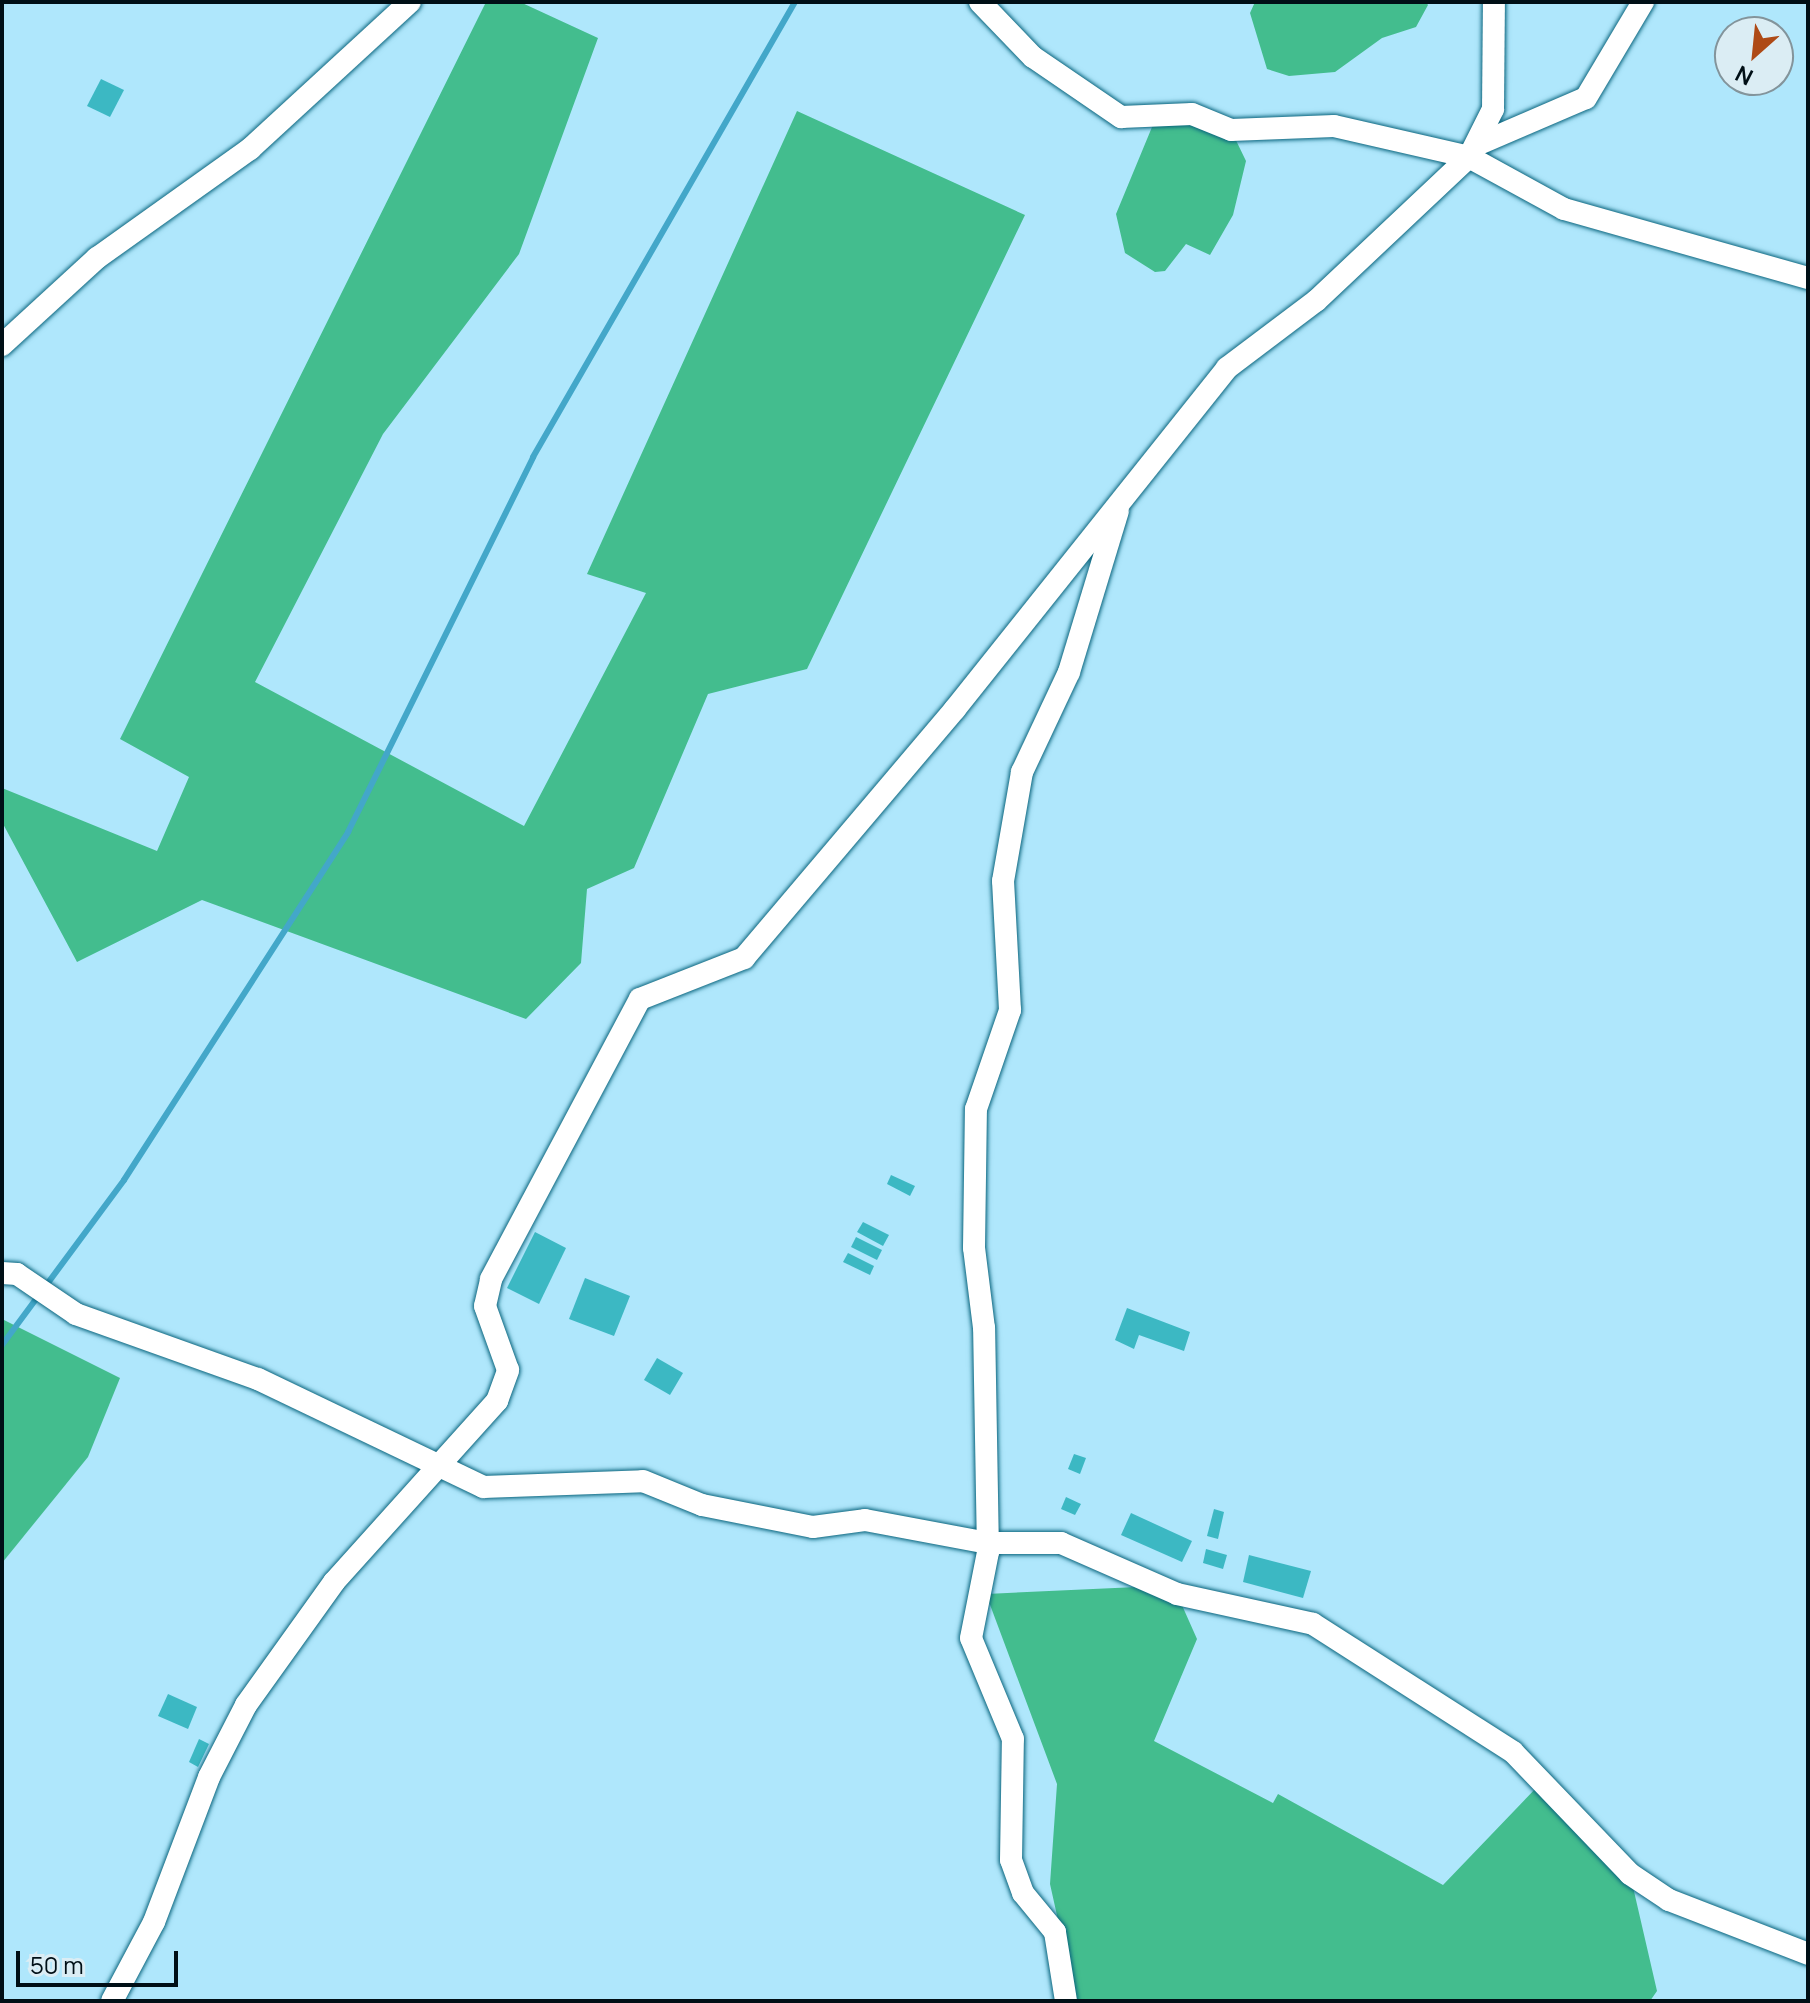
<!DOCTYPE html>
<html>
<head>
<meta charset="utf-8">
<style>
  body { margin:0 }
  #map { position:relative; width:1810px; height:2003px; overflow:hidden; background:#afe7fc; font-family:Manrope,sans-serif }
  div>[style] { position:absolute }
  .forest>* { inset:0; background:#43bd8e }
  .stream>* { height:6px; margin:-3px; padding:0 3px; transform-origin:3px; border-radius:3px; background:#43a7c9 }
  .building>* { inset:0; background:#3cb8c3 }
  .roads { filter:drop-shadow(0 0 2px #0a657e) drop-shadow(0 0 2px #0a657e) }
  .street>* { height:22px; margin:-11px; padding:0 11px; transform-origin:11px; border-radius:11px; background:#fff }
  span { translate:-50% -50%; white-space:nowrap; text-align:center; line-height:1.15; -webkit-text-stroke:8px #dbedf4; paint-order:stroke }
  .frame { position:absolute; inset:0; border:4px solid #000f16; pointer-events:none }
  .north { position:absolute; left:1714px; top:16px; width:80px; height:80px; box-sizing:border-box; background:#dbedf4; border:2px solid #83949b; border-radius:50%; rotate:207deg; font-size:22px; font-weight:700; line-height:32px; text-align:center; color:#000f16 }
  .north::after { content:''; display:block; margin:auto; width:28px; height:36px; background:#ae4a16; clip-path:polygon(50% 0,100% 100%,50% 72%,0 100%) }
  .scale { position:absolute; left:16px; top:1951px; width:162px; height:36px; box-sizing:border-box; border:4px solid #000f16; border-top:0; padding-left:10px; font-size:24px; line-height:28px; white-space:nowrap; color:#000f16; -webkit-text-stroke:6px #dbedf4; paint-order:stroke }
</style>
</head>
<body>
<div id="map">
  <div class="forest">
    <i style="clip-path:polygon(486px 2px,520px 2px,598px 38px,519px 254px,383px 434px,255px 682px,524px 826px,646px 593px,587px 574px,797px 111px,1025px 215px,807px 669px,708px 694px,634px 868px,587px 889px,581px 963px,526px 1019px,202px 900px,77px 962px,2px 822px,2px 788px,157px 851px,189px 777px,120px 739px)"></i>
    <i style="clip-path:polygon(1255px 2px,1426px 2px,1428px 5px,1416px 27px,1382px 38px,1335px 72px,1289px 76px,1267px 69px,1250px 13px)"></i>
    <i style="clip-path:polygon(1157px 115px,1231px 130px,1246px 161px,1233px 215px,1210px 255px,1186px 244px,1165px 271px,1155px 272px,1125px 253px,1116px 214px)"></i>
    <i style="clip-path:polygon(2px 1319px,120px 1378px,88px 1457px,2px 1563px)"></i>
    <i style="clip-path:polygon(1159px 1586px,1177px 1594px,1197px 1639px,1154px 1741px,1273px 1803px,1278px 1794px,1443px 1885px,1538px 1786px,1630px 1874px,1657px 1991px,1650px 2001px,1076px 2001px,1050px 1884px,1057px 1784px,986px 1594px)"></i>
  </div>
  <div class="stream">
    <i style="left:2px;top:1345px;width:205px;rotate:-53.5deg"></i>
    <i style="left:124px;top:1180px;width:414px;rotate:-57.2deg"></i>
    <i style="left:348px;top:832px;width:418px;rotate:-63.7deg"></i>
    <i style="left:533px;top:457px;width:525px;rotate:-60.07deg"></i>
  </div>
  <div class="building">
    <i style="clip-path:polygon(101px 79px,124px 90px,110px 117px,87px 106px)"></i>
    <i style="clip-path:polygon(891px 1175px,915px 1186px,910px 1196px,887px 1184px)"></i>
    <i style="clip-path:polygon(863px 1222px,889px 1235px,883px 1246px,857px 1232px)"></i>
    <i style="clip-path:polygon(535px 1232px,566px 1248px,539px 1304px,507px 1288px)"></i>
    <i style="clip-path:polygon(856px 1237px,882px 1250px,877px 1260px,851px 1247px)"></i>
    <i style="clip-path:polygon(848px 1253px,874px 1266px,870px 1275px,843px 1262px)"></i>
    <i style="clip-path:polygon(585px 1278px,630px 1296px,614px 1336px,569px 1319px)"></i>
    <i style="clip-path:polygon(1127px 1308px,1190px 1332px,1184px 1351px,1139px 1335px,1134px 1349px,1115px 1340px)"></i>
    <i style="clip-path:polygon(657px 1358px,683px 1373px,670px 1395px,644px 1380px)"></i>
    <i style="clip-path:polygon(1074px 1454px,1086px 1458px,1080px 1474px,1068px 1469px)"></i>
    <i style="clip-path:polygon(1066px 1497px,1081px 1504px,1075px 1515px,1061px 1509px)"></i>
    <i style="clip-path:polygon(1214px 1509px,1224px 1512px,1218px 1539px,1207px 1536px)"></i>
    <i style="clip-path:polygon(1131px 1513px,1192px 1541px,1182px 1562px,1121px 1535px)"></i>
    <i style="clip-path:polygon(1206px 1549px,1227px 1555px,1223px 1569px,1203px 1563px)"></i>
    <i style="clip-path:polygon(1249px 1555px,1311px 1571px,1303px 1598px,1243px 1582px)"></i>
    <i style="clip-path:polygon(168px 1694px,197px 1707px,188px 1729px,158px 1716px)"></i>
    <i style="clip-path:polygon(199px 1739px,209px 1744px,198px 1767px,189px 1762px)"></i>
  </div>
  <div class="roads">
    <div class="street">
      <i style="left:980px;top:2px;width:76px;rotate:46.1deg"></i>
      <i style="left:1033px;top:57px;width:107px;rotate:34.3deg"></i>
      <i style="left:1121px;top:117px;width:71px;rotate:-2.4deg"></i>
      <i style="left:1192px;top:114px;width:42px;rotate:22.3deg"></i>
      <i style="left:1231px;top:130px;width:103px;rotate:-2.2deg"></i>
      <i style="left:1334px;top:126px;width:139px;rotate:12.9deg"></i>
      <i style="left:1469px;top:157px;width:108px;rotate:28.7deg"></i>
      <i style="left:1564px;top:209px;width:254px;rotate:15.8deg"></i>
      <i style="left:1479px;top:144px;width:116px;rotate:-23.3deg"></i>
      <i style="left:1586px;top:98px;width:112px;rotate:-59.3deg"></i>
      <i style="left:2px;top:345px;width:129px;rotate:-42.5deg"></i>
      <i style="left:97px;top:258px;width:188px;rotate:-35.5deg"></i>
      <i style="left:250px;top:149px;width:217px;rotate:-42.6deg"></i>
      <i style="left:2px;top:1273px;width:15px;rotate:4deg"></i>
      <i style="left:17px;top:1274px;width:71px;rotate:34.1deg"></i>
      <i style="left:76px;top:1314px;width:193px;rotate:19.7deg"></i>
      <i style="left:258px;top:1379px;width:250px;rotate:25.6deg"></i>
      <i style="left:483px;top:1487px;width:160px;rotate:-2.1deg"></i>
      <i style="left:643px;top:1481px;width:64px;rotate:22.1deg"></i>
      <i style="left:702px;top:1505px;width:113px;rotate:11.2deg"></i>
      <i style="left:813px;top:1527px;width:52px;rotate:-7.7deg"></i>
      <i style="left:865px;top:1520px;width:125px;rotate:10.6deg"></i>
      <i style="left:988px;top:1543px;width:73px"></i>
      <i style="left:1061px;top:1543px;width:127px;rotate:23.7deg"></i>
      <i style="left:1177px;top:1594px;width:139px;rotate:12.4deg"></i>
      <i style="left:1313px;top:1624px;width:237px;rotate:32.6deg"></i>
      <i style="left:1513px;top:1752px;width:169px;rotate:46.2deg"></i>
      <i style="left:1630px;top:1874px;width:47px;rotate:33.7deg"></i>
      <i style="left:1669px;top:1900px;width:149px;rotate:21.2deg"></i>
      <i style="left:112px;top:2001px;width:89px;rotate:-62deg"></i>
      <i style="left:154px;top:1922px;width:155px;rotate:-69.2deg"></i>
      <i style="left:209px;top:1777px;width:81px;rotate:-62.8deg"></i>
      <i style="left:246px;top:1705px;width:151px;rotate:-54.4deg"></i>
      <i style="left:334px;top:1582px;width:244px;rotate:-48deg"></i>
      <i style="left:497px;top:1401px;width:33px;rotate:-70deg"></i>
      <i style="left:508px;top:1370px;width:68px;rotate:-109.8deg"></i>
      <i style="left:485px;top:1306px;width:28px;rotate:-77deg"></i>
      <i style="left:491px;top:1279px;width:317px;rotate:-62deg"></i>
      <i style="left:640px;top:999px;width:112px;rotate:-21.5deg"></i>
      <i style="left:744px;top:958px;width:326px;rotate:-49.7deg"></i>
      <i style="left:955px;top:709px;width:436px;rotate:-51.4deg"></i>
      <i style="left:1227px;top:368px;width:111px;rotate:-37deg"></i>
      <i style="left:1316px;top:301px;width:210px;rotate:-43.3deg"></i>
      <i style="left:1469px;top:157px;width:54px;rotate:-63.4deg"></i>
      <i style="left:1493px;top:109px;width:107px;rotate:-89.5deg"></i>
      <i style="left:1066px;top:2001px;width:70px;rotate:-99.1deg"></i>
      <i style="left:1055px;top:1932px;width:50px;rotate:-129.4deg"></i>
      <i style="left:1023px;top:1893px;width:35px;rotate:-110deg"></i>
      <i style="left:1011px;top:1860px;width:121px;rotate:-89.1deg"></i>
      <i style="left:1013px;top:1739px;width:109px;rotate:-112.6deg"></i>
      <i style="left:971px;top:1638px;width:88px;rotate:-78.8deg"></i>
      <i style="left:988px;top:1552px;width:224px;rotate:-91deg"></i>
      <i style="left:984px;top:1328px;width:81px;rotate:-97.1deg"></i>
      <i style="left:974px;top:1248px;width:139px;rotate:-89.2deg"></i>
      <i style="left:976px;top:1109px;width:105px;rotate:-71deg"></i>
      <i style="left:1010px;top:1010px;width:129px;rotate:-93.1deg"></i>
      <i style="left:1003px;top:881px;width:111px;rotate:-80.1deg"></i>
      <i style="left:1022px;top:772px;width:110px;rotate:-64.8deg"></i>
      <i style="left:1069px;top:672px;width:168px;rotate:-73.1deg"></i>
    </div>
  </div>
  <div class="frame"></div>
  <div class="north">N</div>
  <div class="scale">50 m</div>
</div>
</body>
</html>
